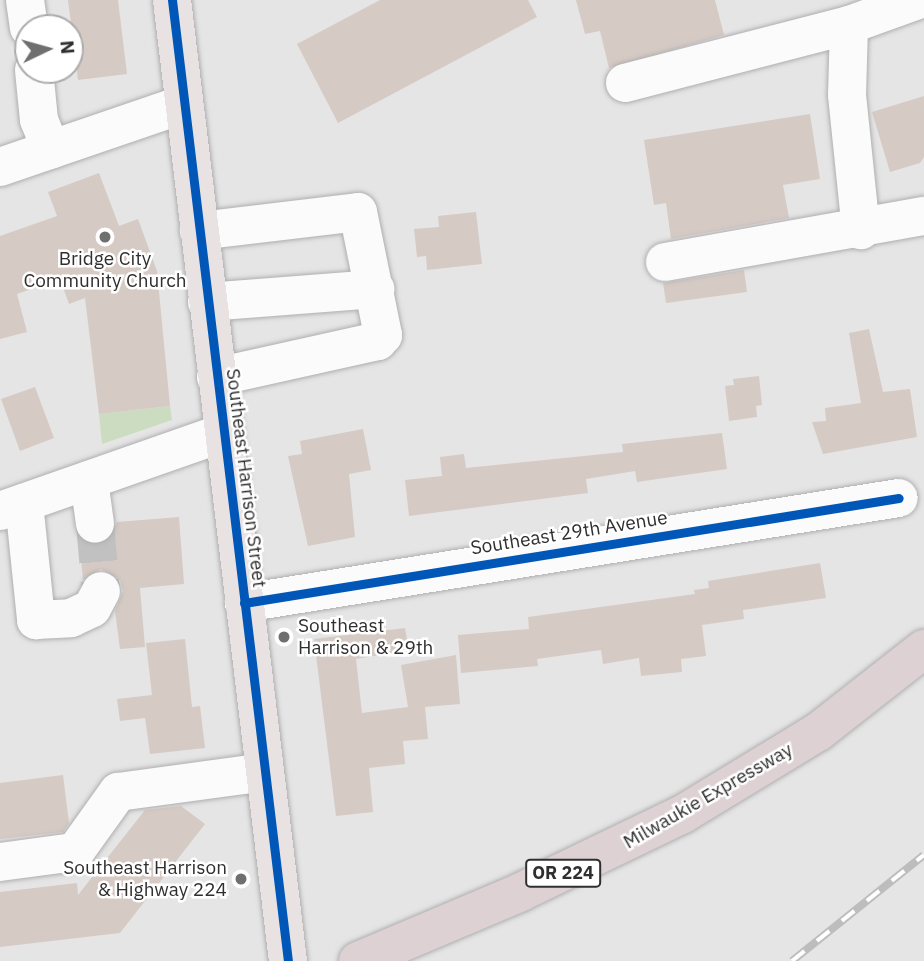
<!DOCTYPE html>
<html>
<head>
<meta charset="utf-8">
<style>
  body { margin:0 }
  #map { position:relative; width:924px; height:961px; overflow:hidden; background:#e5e5e6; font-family:"IBM Plex Sans",sans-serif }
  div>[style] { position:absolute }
  .green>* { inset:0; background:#ccdcc1 }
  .building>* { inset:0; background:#d6cac4 }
  .minor-tunnel>* { height:38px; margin-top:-19px; transform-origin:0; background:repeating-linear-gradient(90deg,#c1c1c2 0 38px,transparent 0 57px) }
  .roads { filter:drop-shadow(0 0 2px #afafb0) drop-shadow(0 0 2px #afafb0) }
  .minor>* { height:38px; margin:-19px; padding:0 19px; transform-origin:19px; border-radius:19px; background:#fbfbfb }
  .major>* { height:38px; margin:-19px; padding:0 19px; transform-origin:19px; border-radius:19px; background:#e9e2e3 }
  .highway>* { height:38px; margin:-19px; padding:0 19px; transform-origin:19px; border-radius:19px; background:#ddd1d3 }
  .rail>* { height:8px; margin-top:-4px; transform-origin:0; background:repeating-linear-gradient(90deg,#fff 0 16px,#bebdbe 0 32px); box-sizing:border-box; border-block:2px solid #bebdbe }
  .cycleway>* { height:9px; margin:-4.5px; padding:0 4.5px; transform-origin:4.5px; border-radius:4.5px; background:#0057b8 }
  .dots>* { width:19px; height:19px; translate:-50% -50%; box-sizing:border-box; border:4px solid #fff; border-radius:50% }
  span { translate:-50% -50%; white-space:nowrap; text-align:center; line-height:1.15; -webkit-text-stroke:5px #fff; paint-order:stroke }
  .shield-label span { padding:2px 5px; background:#fff; border:2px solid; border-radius:5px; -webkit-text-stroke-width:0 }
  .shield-label { font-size:18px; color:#2f2f30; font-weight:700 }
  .poi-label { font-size:19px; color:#2f2f30 }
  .left { translate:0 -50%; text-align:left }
  .right { translate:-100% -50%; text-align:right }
  .street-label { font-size:19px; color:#2f2f30 }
  .north { position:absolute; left:14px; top:14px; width:70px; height:70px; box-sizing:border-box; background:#fff; border:2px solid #acacac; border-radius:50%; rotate:85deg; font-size:19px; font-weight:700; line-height:28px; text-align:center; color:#2f2f30 }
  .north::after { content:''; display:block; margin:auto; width:24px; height:32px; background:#6f6f70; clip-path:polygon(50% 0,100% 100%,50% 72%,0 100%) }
</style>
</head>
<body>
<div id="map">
  <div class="green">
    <i style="clip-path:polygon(170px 406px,172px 420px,102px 444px,99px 414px)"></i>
  </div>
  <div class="building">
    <i style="clip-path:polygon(68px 0,118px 0,127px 74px,78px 80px)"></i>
    <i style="clip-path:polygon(380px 0,528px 0,537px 17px,338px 123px,297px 44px)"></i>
    <i style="clip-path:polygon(576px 0,715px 0,724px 35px,609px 68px,600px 31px,585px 34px)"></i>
    <i style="clip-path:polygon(924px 96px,924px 157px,920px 163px,890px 172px,872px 112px)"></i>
    <i style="clip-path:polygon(810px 114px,820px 179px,783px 185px,789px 218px,671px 239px,666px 203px,654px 205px,644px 140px)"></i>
    <i style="clip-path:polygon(99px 173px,119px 226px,138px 219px,157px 271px,170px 406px,99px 414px,85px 298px,69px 304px,60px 279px,17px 294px,27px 332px,0 339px,0 236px,57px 216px,48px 192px)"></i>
    <i style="clip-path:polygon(476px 212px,482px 264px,427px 270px,426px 256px,417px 257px,414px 229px,439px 227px,438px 216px)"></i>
    <i style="clip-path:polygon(744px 270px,747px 292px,666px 303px,663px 283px)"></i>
    <i style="clip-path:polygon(869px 329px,883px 392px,910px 389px,917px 437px,823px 454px,812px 422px,826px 421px,825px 408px,861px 403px,849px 333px)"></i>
    <i style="clip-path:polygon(759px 376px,762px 405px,756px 406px,757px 417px,729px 421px,725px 386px,734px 385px,733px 379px)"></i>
    <i style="clip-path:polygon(35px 387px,54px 438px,20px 451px,1px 399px)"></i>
    <i style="clip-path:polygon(363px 429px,371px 470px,349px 474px,355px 537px,308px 546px,288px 456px,302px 454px,300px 441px)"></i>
    <i style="clip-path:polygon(722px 433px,727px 469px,637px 482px,635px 471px,586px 479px,588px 493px,409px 516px,405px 480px,442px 476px,440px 457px,464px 454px,466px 468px,623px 452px,622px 444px)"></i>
    <i style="clip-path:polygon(179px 517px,184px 584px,140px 588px,145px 647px,120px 649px,115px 611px,123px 591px,120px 580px,101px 569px,83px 580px,79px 538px,99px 545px,109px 541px,117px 522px)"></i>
    <i style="clip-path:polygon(820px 563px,826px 598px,743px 610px,744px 619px,702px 625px,706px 656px,681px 659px,682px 672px,641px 676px,639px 658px,603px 664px,601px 650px,537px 659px,538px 666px,461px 673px,458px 635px,529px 629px,528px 617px,695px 594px,694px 590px,709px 588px,708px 581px)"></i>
    <i style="clip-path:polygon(405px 628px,409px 650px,356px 659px,362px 713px,408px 707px,401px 665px,456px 655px,460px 704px,425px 707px,428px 739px,403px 741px,405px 764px,369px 768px,373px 812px,336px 816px,314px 639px)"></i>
    <i style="clip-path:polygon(185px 639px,192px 707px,200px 706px,205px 748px,150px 754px,145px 718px,120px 721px,117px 699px,152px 695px,146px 643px)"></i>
    <i style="clip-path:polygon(63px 775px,69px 823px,63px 832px,0 839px,0 783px)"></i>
    <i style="clip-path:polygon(181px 806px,205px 824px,120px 933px,0 947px,0 892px,77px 883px,78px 895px,145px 810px)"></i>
  </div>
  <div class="minor-tunnel">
    <i style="left:95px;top:524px;width:67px;rotate:84.9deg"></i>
  </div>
  <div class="roads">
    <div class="minor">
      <i style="left:25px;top:0;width:28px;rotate:82deg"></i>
      <i style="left:849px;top:25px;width:70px;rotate:91.6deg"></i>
      <i style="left:847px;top:95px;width:136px;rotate:84.1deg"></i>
      <i style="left:34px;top:70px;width:50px;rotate:84.3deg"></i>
      <i style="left:39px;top:120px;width:32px;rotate:68deg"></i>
      <i style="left:625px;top:83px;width:231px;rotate:-14.5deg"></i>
      <i style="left:849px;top:25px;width:73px;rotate:-19.9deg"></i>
      <i style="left:0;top:167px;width:194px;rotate:-18.9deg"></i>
      <i style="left:199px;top:231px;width:160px;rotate:-6.8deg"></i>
      <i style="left:358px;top:212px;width:126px;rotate:78.5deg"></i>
      <i style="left:383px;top:335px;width:8px;rotate:130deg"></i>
      <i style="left:378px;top:341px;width:166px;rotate:167.5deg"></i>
      <i style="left:665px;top:262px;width:263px;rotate:-10.1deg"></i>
      <i style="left:207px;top:302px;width:169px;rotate:-4.4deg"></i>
      <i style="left:89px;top:480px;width:44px;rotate:82.2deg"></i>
      <i style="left:24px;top:503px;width:118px;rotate:84.1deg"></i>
      <i style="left:36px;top:620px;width:35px;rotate:-3deg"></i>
      <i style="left:71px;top:618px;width:23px;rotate:-25deg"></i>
      <i style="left:92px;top:608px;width:19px;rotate:-62deg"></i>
      <i style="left:0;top:511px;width:236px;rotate:-19.3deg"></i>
      <i style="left:244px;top:603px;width:663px;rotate:-9.11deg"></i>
      <i style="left:0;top:862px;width:76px;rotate:-7.6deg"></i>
      <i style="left:75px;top:852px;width:74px;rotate:-54.4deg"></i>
      <i style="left:118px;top:792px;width:148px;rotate:-7.7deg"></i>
    </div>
    <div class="major">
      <i style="left:172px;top:0;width:968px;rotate:83.12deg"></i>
    </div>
    <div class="highway">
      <i style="left:358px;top:961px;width:177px;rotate:-22.9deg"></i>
      <i style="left:521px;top:892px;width:180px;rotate:-25.7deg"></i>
      <i style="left:683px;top:814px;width:158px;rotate:-31.3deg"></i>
      <i style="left:818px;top:732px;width:135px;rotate:-38.1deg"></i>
    </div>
  </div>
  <div class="rail">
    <i style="left:792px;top:961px;width:169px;rotate:-38.8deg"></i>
  </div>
  <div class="cycleway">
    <i style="left:172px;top:0;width:968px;rotate:83.12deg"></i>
    <i style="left:244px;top:603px;width:663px;rotate:-9.11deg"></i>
  </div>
  <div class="dots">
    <i style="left:105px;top:237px;background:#6f6f70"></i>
    <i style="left:284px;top:637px;background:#6f6f70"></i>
    <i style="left:241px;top:879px;background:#6f6f70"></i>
  </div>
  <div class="shield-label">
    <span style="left:563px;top:873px">OR 224</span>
  </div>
  <div class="poi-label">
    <span style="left:105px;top:270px">Bridge City<br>Community Church</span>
    <span class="left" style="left:298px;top:637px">Southeast<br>Harrison &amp; 29th</span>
    <span class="right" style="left:227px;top:879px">Southeast Harrison<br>&amp; Highway 224</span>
  </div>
  <div class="street-label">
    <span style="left:246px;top:478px;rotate:83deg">Southeast Harrison Street</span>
    <span style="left:569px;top:533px;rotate:-9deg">Southeast 29th Avenue</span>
    <span style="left:708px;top:796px;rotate:-30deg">Milwaukie Expressway</span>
  </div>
  <div class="north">N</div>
</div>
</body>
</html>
